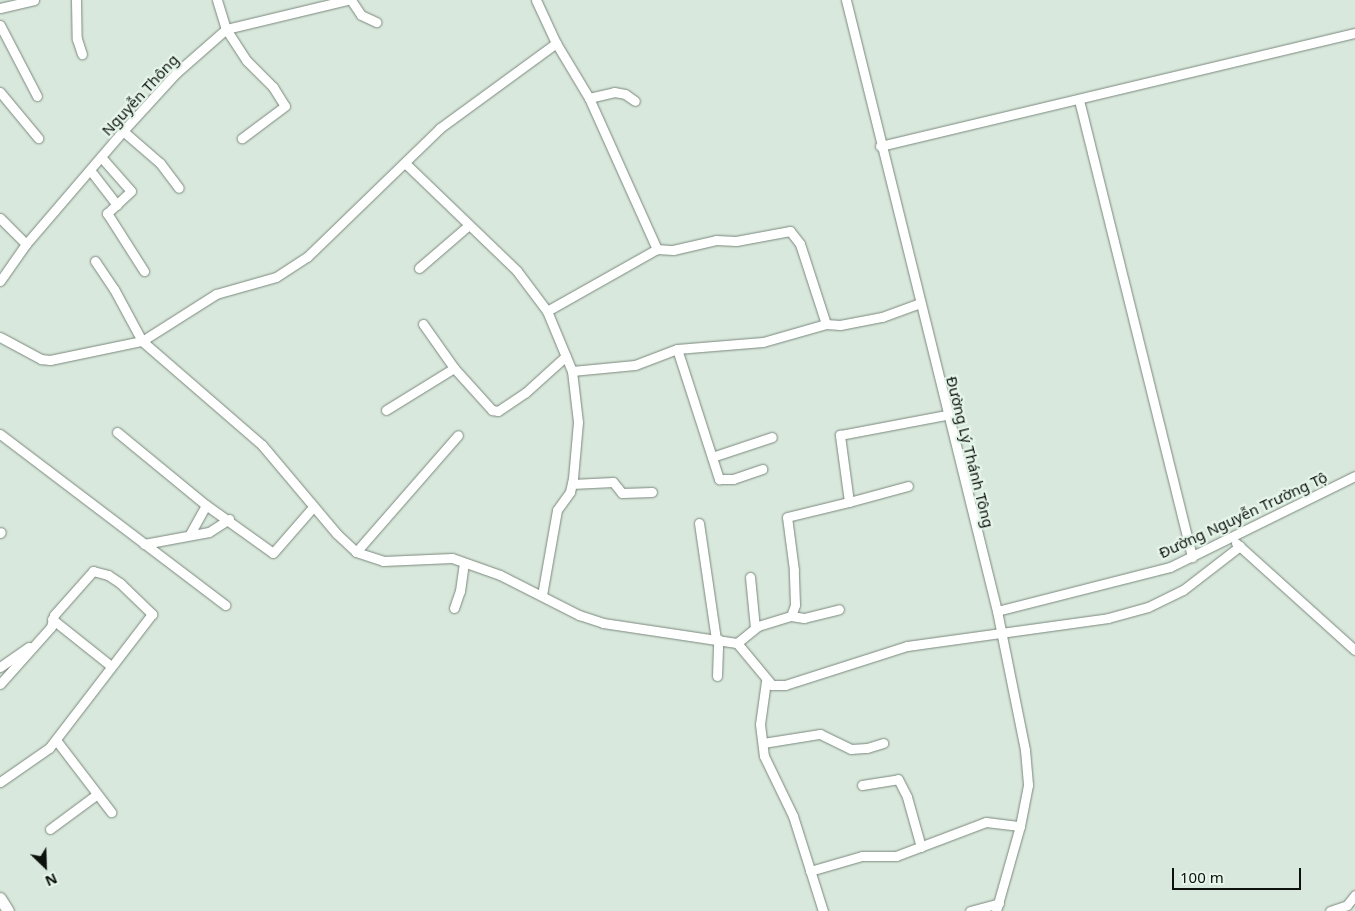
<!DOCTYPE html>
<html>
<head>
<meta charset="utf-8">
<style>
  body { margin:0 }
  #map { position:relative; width:1355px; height:911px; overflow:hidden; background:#d9e8dc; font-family:"Noto Sans",sans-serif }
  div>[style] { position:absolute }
  .roads { filter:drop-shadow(0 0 1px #7a887d) drop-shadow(0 0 1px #7a887d) }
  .minor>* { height:9px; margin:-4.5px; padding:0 4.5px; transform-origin:4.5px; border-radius:4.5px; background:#fff }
  .major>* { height:11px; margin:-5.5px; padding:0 5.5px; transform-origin:5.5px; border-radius:5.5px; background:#fff }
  span { translate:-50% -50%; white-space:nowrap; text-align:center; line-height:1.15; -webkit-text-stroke:4.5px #e6f5e9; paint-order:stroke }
  .street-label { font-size:15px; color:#0c110d }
  .north { position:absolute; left:20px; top:841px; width:50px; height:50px; -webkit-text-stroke:4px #e6f5e9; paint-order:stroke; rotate:156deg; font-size:14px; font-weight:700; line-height:20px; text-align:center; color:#0c110d }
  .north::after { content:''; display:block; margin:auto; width:18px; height:22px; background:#0c110d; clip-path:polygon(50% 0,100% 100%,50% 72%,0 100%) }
  .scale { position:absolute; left:1172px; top:868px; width:129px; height:22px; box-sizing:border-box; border:2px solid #0c110d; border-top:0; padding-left:6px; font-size:15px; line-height:18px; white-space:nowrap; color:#0c110d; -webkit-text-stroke:4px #e6f5e9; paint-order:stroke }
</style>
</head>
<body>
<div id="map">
  <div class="roads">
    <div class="minor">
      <i style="left:76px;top:0;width:39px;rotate:89deg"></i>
      <i style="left:77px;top:39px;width:16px;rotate:72deg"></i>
      <i style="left:217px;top:0;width:30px;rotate:73deg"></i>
      <i style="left:226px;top:29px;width:38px;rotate:57deg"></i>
      <i style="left:247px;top:61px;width:37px;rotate:45deg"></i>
      <i style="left:273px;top:87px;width:22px;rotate:58deg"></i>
      <i style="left:285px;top:106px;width:54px;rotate:143.3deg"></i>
      <i style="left:351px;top:0;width:18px;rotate:56deg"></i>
      <i style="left:361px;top:15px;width:17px;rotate:25deg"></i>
      <i style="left:536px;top:0;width:47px;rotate:65.1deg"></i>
      <i style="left:556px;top:43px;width:64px;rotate:59deg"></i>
      <i style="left:589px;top:98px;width:166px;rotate:65.8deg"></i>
      <i style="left:846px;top:0;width:629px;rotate:76.12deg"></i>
      <i style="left:997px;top:611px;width:142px;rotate:78.6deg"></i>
      <i style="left:1025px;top:750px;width:35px;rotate:85deg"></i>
      <i style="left:1028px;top:785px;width:42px;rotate:101deg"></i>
      <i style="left:1020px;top:826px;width:88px;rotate:105.8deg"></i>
      <i style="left:0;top:8px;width:35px;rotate:-13deg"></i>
      <i style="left:0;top:25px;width:80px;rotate:62.5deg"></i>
      <i style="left:0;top:92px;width:60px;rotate:50.4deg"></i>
      <i style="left:589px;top:98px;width:26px;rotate:-13deg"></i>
      <i style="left:614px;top:92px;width:11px;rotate:10deg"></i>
      <i style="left:625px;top:94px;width:12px;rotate:35deg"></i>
      <i style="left:1079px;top:100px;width:471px;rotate:76.1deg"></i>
      <i style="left:123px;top:131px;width:49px;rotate:40.9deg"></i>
      <i style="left:160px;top:163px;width:31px;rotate:53deg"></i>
      <i style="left:880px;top:146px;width:488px;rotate:-13.4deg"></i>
      <i style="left:101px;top:157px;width:45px;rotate:48.6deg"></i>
      <i style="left:131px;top:191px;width:33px;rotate:137deg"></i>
      <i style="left:107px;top:213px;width:69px;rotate:57.5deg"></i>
      <i style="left:406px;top:164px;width:154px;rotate:43.9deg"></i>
      <i style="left:517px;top:271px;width:50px;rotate:53.1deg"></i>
      <i style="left:547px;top:311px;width:65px;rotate:67.4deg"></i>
      <i style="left:572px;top:371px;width:51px;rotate:83.3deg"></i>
      <i style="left:578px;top:422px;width:56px;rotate:95.1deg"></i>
      <i style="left:573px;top:478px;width:14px;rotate:102deg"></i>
      <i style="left:570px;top:492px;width:22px;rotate:126deg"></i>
      <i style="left:557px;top:510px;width:86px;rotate:100deg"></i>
      <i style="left:90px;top:170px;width:44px;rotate:52.4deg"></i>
      <i style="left:0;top:218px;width:37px;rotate:45deg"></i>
      <i style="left:95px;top:261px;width:34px;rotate:56deg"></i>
      <i style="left:114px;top:289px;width:59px;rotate:61.7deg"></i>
      <i style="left:142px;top:341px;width:88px;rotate:-32.4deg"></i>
      <i style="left:216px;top:294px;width:62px;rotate:-15.8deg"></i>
      <i style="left:276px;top:277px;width:37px;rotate:-33deg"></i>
      <i style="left:307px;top:257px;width:185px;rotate:-44.1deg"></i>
      <i style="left:440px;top:128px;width:144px;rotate:-36.2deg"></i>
      <i style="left:419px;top:268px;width:66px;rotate:-40.7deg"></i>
      <i style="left:0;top:281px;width:45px;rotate:-54.9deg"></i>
      <i style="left:26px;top:244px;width:149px;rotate:-49.4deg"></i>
      <i style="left:123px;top:131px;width:79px;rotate:-47.6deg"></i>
      <i style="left:176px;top:73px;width:67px;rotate:-41.3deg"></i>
      <i style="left:226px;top:29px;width:124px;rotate:-13.5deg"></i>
      <i style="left:547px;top:311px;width:126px;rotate:-29.4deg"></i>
      <i style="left:657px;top:249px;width:16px;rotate:4deg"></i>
      <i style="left:673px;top:250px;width:44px;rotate:-13.1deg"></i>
      <i style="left:716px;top:240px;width:20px;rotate:3deg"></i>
      <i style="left:736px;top:241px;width:55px;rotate:-10.5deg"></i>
      <i style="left:790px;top:231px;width:16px;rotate:52deg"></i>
      <i style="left:800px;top:244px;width:84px;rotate:72deg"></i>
      <i style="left:423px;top:324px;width:54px;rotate:54.8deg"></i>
      <i style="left:454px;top:368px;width:57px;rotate:47.9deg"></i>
      <i style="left:492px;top:410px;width:6px;rotate:9deg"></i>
      <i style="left:498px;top:411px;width:32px;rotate:-34deg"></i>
      <i style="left:525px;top:393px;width:55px;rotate:-42.1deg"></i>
      <i style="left:0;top:337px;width:47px;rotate:28.2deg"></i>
      <i style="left:41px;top:359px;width:9px;rotate:6deg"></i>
      <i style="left:50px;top:360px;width:94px;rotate:-11.7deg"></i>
      <i style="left:142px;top:341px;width:159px;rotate:40.9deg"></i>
      <i style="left:262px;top:445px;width:116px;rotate:49.9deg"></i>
      <i style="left:337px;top:534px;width:26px;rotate:43deg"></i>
      <i style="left:356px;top:552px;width:28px;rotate:18deg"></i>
      <i style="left:383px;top:561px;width:69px;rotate:-2.5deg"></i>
      <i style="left:452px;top:558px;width:51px;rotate:19.5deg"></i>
      <i style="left:500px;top:575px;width:89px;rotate:26.9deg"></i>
      <i style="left:579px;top:615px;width:25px;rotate:18deg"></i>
      <i style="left:603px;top:623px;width:135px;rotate:8.5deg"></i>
      <i style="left:737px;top:643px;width:55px;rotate:50.2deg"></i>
      <i style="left:772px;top:685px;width:13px"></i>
      <i style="left:785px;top:685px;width:128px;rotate:-17.7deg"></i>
      <i style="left:907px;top:646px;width:203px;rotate:-7.9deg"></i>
      <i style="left:1108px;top:618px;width:41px;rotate:-15.4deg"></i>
      <i style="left:1148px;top:607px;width:39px;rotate:-26deg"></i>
      <i style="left:1183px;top:590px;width:72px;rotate:-37.7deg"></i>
      <i style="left:677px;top:349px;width:137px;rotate:72.1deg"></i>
      <i style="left:719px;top:479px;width:14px"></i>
      <i style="left:733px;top:479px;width:31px;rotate:-19deg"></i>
      <i style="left:572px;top:371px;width:63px;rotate:-5.4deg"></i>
      <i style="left:635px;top:365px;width:45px;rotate:-20.9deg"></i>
      <i style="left:677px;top:349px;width:86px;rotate:-4.7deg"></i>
      <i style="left:763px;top:342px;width:66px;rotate:-15.9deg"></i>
      <i style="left:826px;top:324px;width:14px;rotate:4deg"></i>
      <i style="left:840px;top:325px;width:43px;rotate:-10.8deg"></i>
      <i style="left:882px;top:317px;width:40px;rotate:-20.2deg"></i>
      <i style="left:386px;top:410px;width:80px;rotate:-31.7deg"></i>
      <i style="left:117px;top:432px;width:115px;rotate:39.4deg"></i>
      <i style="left:206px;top:505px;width:82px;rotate:35.6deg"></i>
      <i style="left:273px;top:553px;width:62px;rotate:-48.9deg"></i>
      <i style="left:0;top:434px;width:283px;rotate:37.2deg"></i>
      <i style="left:712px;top:457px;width:63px;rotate:-18.4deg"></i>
      <i style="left:572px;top:484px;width:41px;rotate:-2.8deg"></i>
      <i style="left:613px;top:482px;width:14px;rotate:51deg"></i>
      <i style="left:622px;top:493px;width:30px;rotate:-2deg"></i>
      <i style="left:849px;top:502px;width:61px;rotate:-15.2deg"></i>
      <i style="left:699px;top:523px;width:117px;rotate:81.7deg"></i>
      <i style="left:0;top:533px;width:1px;rotate:-45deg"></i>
      <i style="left:190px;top:534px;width:33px;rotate:-61deg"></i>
      <i style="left:1236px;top:543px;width:160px;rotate:42deg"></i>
      <i style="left:144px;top:544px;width:66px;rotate:-10.5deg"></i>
      <i style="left:209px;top:532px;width:24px;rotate:-33deg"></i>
      <i style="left:356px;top:552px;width:155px;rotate:-48.9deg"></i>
      <i style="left:750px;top:577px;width:51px;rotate:84.4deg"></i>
      <i style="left:454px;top:608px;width:18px;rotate:-71deg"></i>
      <i style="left:460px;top:591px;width:28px;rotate:-82deg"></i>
      <i style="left:997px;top:611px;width:179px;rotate:-14.3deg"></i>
      <i style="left:1170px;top:567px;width:206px;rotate:-26.2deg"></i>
      <i style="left:791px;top:616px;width:13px;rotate:9deg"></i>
      <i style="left:804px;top:618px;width:36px;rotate:-14deg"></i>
      <i style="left:52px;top:619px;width:75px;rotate:38.5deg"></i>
      <i style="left:737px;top:643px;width:27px;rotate:-39deg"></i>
      <i style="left:758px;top:626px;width:34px;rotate:-17deg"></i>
      <i style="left:791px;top:616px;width:12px;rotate:-70deg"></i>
      <i style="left:795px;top:605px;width:35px;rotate:-92deg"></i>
      <i style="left:794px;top:570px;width:53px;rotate:-97.5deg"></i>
      <i style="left:787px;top:517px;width:64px;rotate:-13.6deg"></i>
      <i style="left:849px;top:502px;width:68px;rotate:-97.7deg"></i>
      <i style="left:840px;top:435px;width:108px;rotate:-10.7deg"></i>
      <i style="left:0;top:667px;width:35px;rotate:-35deg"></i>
      <i style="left:717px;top:676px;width:37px;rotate:-88deg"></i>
      <i style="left:766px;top:681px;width:43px;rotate:97.9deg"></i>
      <i style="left:760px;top:724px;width:32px;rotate:83deg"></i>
      <i style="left:764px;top:756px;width:67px;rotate:64.2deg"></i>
      <i style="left:793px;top:816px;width:100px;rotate:72.5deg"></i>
      <i style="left:0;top:684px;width:76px;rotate:-48.2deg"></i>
      <i style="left:51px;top:627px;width:12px;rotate:-76deg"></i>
      <i style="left:54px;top:615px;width:59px;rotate:-48.4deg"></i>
      <i style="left:93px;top:571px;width:16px;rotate:15deg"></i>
      <i style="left:108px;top:575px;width:14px;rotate:34deg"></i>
      <i style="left:120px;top:583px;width:45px;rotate:44.1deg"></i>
      <i style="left:152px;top:614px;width:169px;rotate:127.5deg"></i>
      <i style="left:49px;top:748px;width:60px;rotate:145.2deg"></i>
      <i style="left:56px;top:740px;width:91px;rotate:52.6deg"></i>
      <i style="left:763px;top:743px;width:58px;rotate:-9deg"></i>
      <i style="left:820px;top:734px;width:34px;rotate:26deg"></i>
      <i style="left:851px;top:749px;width:16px;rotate:-4deg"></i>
      <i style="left:867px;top:748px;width:17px;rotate:-17deg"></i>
      <i style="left:862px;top:785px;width:36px;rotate:-9deg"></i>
      <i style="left:898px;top:779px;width:20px;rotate:63deg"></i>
      <i style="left:907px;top:797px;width:52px;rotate:74.4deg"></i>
      <i style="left:50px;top:829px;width:57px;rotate:-36.5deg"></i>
      <i style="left:810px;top:871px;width:54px;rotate:-16.1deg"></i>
      <i style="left:862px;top:856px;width:34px"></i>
      <i style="left:896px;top:856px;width:96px;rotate:-20.7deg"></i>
      <i style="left:986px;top:822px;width:34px;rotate:7deg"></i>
      <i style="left:970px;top:911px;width:30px;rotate:-15deg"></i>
      <i style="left:1330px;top:911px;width:18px;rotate:-19deg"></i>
      <i style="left:1347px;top:905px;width:13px;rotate:-51deg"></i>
    </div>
    <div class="major">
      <i style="left:0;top:898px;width:15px;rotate:58deg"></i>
    </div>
  </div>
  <div class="street-label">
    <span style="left:140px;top:95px;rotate:-47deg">Nguyễn Thông</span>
    <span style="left:970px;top:452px;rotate:76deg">Đường Lý Thánh Tông</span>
    <span style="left:1243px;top:515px;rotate:-25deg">Đường Nguyễn Trường Tộ</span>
  </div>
  <div class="north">N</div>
  <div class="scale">100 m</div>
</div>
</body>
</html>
